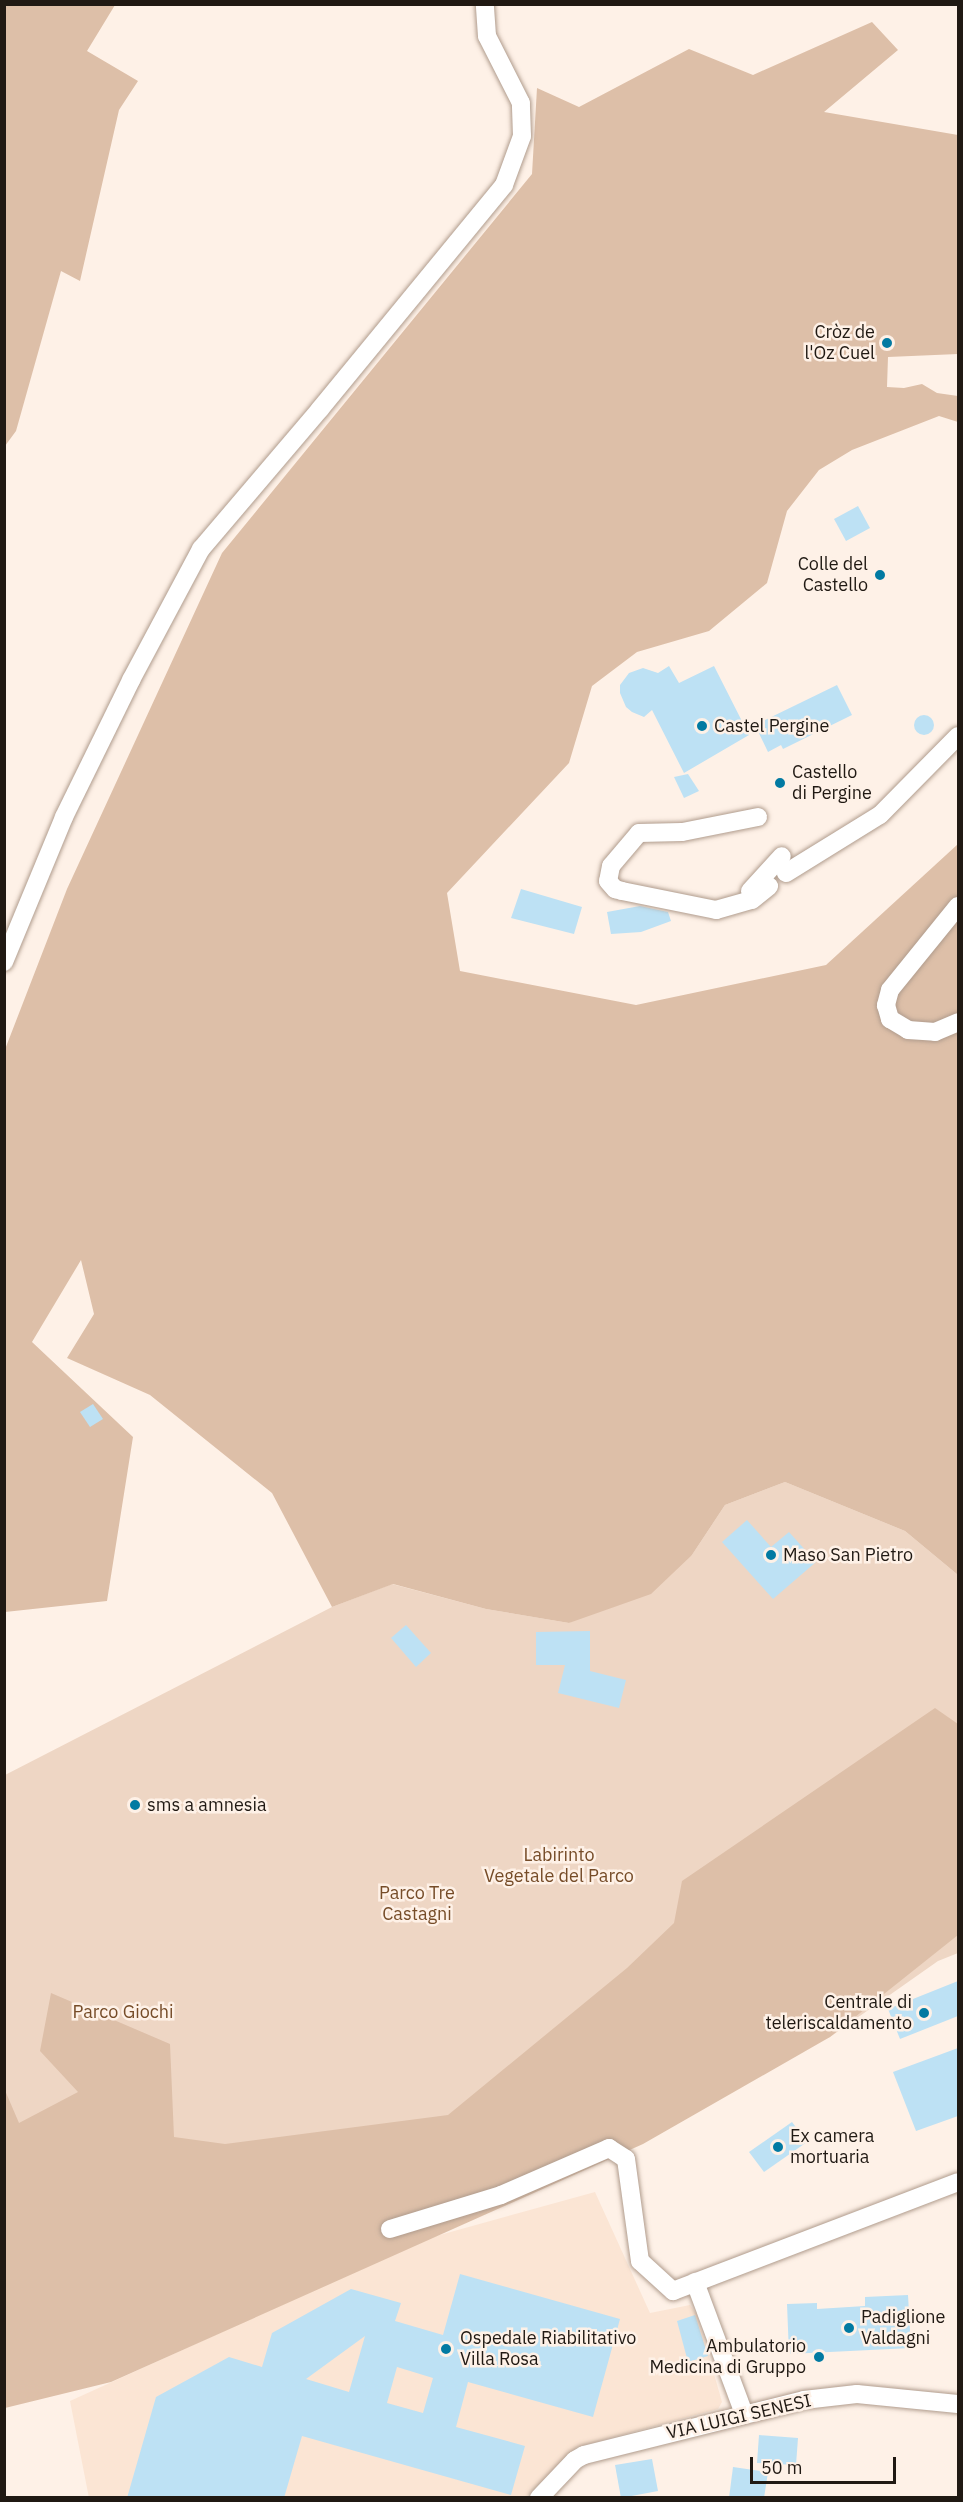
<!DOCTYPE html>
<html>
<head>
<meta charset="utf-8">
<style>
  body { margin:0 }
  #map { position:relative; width:963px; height:2502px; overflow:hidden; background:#fef1e7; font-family:"IBM Plex Sans",sans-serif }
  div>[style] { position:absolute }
  .built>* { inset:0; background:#fbe5d4 }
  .green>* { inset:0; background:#eed6c4 }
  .forest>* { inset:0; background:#ddbfa8 }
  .building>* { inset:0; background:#bde1f4 }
  .round { border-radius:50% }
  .roads { filter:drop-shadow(0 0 2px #b09c8d) drop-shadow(0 0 2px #b09c8d) }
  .minor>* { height:18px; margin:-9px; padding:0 9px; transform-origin:9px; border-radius:9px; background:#fff }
  .dots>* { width:16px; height:16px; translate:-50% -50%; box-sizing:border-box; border:3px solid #fef1e7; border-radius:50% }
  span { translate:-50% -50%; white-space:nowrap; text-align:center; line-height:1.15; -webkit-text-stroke:5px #fef1e7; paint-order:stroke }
  .poi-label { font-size:18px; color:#201913 }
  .right { translate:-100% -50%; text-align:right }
  .left { translate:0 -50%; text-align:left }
  .park-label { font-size:18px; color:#764c28 }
  .street-label { font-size:18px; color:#201913 }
  .frame { position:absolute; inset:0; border:6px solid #201913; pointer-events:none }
  .scale { position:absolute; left:750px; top:2457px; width:146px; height:27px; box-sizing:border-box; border:3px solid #201913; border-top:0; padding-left:8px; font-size:18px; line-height:21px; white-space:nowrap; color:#201913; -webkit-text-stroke:4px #fef1e7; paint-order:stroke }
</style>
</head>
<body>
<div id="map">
  <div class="built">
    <i style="clip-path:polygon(595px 2192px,650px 2313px,690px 2305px,697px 2315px,722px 2402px,718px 2409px,577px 2447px,526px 2497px,89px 2498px,70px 2401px,429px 2238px)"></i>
  </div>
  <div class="green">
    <i style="clip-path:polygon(785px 1482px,905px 1531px,958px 1575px,958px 1953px,938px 1961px,830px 2037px,5px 2406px,5px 1775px,332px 1607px,392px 1584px,486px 1609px,569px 1623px,692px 1555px,725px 1505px)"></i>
  </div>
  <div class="forest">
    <i style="clip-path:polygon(5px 4px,115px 5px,87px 51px,138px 81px,119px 110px,80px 281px,61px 271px,16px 431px,5px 446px)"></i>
    <i style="clip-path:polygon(872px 22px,898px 50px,824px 112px,958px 135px,958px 354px,888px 357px,887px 387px,904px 388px,922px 384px,937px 393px,958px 396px,958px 422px,939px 416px,852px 450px,819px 470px,787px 511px,767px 583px,709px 631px,637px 652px,592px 686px,569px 763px,447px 893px,460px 971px,636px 1005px,826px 965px,958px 844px,958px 1575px,905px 1531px,785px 1482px,725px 1505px,692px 1555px,651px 1594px,569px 1623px,486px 1609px,393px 1584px,332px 1607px,272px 1493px,150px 1395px,67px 1358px,94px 1314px,81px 1260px,32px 1342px,133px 1437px,107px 1601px,5px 1612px,4px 1052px,67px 889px,222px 553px,532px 174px,537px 88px,579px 107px,689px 49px,753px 75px)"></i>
    <i style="clip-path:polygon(935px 1708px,958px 1724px,958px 1935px,830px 2037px,643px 2144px,111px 2382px,5px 2408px,4px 2088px,19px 2123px,78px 2092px,40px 2051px,51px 1993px,170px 2044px,174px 2137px,225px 2144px,448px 2115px,627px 1968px,674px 1923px,682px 1881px)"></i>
  </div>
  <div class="building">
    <i style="clip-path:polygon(858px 506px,870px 528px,846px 541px,834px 519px)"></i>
    <i style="clip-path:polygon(669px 666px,679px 683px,714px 666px,749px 735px,684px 773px,652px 710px,644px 717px,632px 712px,626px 707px,620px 693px,620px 685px,629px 673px,643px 668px,658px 673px)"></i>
    <i style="clip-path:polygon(837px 685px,852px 715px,783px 749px,781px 745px,768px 752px,755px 725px)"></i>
    <i class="round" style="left:914px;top:715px;width:20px;height:20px"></i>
    <i style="clip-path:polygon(688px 774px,699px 791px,684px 798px,674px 777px)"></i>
    <i style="clip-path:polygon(521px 889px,582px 907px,574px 934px,511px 918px)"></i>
    <i style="clip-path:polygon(640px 906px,668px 912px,671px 921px,641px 932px,611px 934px,607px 912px)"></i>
    <i style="clip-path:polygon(93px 1404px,103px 1419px,90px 1427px,80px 1412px)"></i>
    <i style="clip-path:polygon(747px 1520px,771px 1547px,789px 1532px,816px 1562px,773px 1599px,722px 1542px)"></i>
    <i style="clip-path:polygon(406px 1625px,431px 1653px,416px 1667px,391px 1638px)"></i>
    <i style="clip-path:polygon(590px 1631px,590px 1671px,626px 1680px,619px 1708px,558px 1693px,565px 1665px,536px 1665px,536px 1632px)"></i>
    <i style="clip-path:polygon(958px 1981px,958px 2016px,900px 2039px,888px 2009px)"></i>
    <i style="clip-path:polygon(958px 2048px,958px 2116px,916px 2131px,893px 2072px)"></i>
    <i style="clip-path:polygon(792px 2122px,807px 2142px,764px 2172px,749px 2152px)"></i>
    <i style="clip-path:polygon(evenodd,460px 2274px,620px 2319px,593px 2417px,468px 2382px,456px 2427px,525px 2446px,511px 2495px,302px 2436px,284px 2498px,127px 2498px,156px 2397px,229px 2357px,262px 2367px,272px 2333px,351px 2289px,401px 2303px,395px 2321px,443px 2335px,460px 2274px,365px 2336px,349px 2392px,306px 2379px,365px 2336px,460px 2274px,397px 2367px,433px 2378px,423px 2413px,387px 2403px,397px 2367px)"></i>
    <i style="clip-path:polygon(908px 2295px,911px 2348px,789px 2354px,787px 2304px,817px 2303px,817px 2309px,865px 2306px,865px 2297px)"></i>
    <i style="clip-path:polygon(695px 2315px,708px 2356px,688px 2362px,677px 2321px)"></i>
    <i style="clip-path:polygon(759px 2435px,798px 2438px,796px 2465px,757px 2463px)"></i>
    <i style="clip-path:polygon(652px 2459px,658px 2491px,621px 2498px,615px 2465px)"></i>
    <i style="clip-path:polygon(733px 2467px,768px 2472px,764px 2498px,729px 2498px)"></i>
  </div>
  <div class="roads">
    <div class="minor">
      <i style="left:758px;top:817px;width:77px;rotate:168.8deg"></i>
      <i style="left:682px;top:832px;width:43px;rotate:178.7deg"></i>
      <i style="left:639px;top:833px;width:43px;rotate:130.3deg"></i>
      <i style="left:611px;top:866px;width:15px;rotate:101deg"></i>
      <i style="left:608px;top:881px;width:11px;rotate:49deg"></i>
      <i style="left:615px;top:889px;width:7px;rotate:16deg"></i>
      <i style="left:622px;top:891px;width:96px;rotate:11.4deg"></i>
      <i style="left:716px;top:910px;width:37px;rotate:-16deg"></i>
      <i style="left:752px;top:900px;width:22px;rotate:-39deg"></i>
      <i style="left:786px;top:873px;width:110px;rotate:-31.7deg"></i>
      <i style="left:880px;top:815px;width:111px;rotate:-45.4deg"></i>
      <i style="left:750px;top:891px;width:47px;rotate:-47.6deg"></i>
      <i style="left:958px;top:906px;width:108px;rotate:129deg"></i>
      <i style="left:890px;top:990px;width:16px;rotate:105deg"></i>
      <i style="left:886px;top:1005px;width:15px;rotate:74deg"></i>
      <i style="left:890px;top:1019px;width:21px;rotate:31deg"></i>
      <i style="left:908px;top:1030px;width:27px;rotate:4deg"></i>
      <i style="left:935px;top:1032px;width:25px;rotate:-23deg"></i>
      <i style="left:4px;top:962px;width:157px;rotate:-67.5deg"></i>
      <i style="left:64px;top:817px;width:153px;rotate:-63.9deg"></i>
      <i style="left:131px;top:680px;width:149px;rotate:-61.9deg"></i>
      <i style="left:201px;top:549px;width:184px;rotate:-49.6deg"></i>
      <i style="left:320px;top:409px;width:290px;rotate:-50.6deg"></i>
      <i style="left:504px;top:185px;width:52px;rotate:-69.8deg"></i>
      <i style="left:522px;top:136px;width:33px;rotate:-92deg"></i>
      <i style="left:521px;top:103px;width:75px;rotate:-116.9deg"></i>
      <i style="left:487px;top:36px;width:32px;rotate:-94deg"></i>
      <i style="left:390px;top:2229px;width:116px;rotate:-17deg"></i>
      <i style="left:501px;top:2195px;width:118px;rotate:-23.5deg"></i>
      <i style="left:609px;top:2148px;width:20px;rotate:33deg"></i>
      <i style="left:626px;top:2159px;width:103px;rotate:82.2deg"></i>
      <i style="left:640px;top:2261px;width:45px;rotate:42.3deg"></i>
      <i style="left:673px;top:2291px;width:305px;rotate:-20.9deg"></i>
      <i style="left:695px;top:2282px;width:141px;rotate:69.6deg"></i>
      <i style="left:539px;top:2498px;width:52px;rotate:-46.5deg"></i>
      <i style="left:575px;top:2460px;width:10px;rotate:-29deg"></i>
      <i style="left:584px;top:2455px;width:227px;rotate:-14deg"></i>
      <i style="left:804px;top:2400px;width:53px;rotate:-6.5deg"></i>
      <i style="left:857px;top:2394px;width:101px;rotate:5.7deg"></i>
    </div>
  </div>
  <div class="dots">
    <i style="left:887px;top:343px;background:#027aa2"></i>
    <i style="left:880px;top:575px;background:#027aa2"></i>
    <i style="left:702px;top:726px;background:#027aa2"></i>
    <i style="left:780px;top:783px;background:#027aa2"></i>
    <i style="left:771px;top:1555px;background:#027aa2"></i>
    <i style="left:135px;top:1805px;background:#027aa2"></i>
    <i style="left:924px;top:2013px;background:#027aa2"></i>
    <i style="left:778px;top:2147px;background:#027aa2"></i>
    <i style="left:849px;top:2328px;background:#027aa2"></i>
    <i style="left:446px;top:2349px;background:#027aa2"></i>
    <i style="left:819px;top:2357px;background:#027aa2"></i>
  </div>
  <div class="poi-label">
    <span class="right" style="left:875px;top:343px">Cròz de<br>l'Oz Cuel</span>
    <span class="right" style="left:868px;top:575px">Colle del<br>Castello</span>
    <span class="left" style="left:714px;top:726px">Castel Pergine</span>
    <span class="left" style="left:792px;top:783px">Castello<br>di Pergine</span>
    <span class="left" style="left:783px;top:1555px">Maso San Pietro</span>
    <span class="left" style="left:147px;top:1805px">sms a amnesia</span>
    <span class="right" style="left:912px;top:2013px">Centrale di<br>teleriscaldamento</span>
    <span class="left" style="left:790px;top:2147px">Ex camera<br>mortuaria</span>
    <span class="left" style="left:861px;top:2328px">Padiglione<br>Valdagni</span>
    <span class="left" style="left:460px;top:2349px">Ospedale Riabilitativo<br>Villa Rosa</span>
    <span class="right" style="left:806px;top:2357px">Ambulatorio<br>Medicina di Gruppo</span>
  </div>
  <div class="park-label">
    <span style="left:559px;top:1866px">Labirinto<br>Vegetale del Parco</span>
    <span style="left:417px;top:1904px">Parco Tre<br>Castagni</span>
    <span style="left:123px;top:2012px">Parco Giochi</span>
  </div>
  <div class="street-label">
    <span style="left:739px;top:2417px;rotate:-13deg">VIA LUIGI SENESI</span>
  </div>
  <div class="frame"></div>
  <div class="scale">50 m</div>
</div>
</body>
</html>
